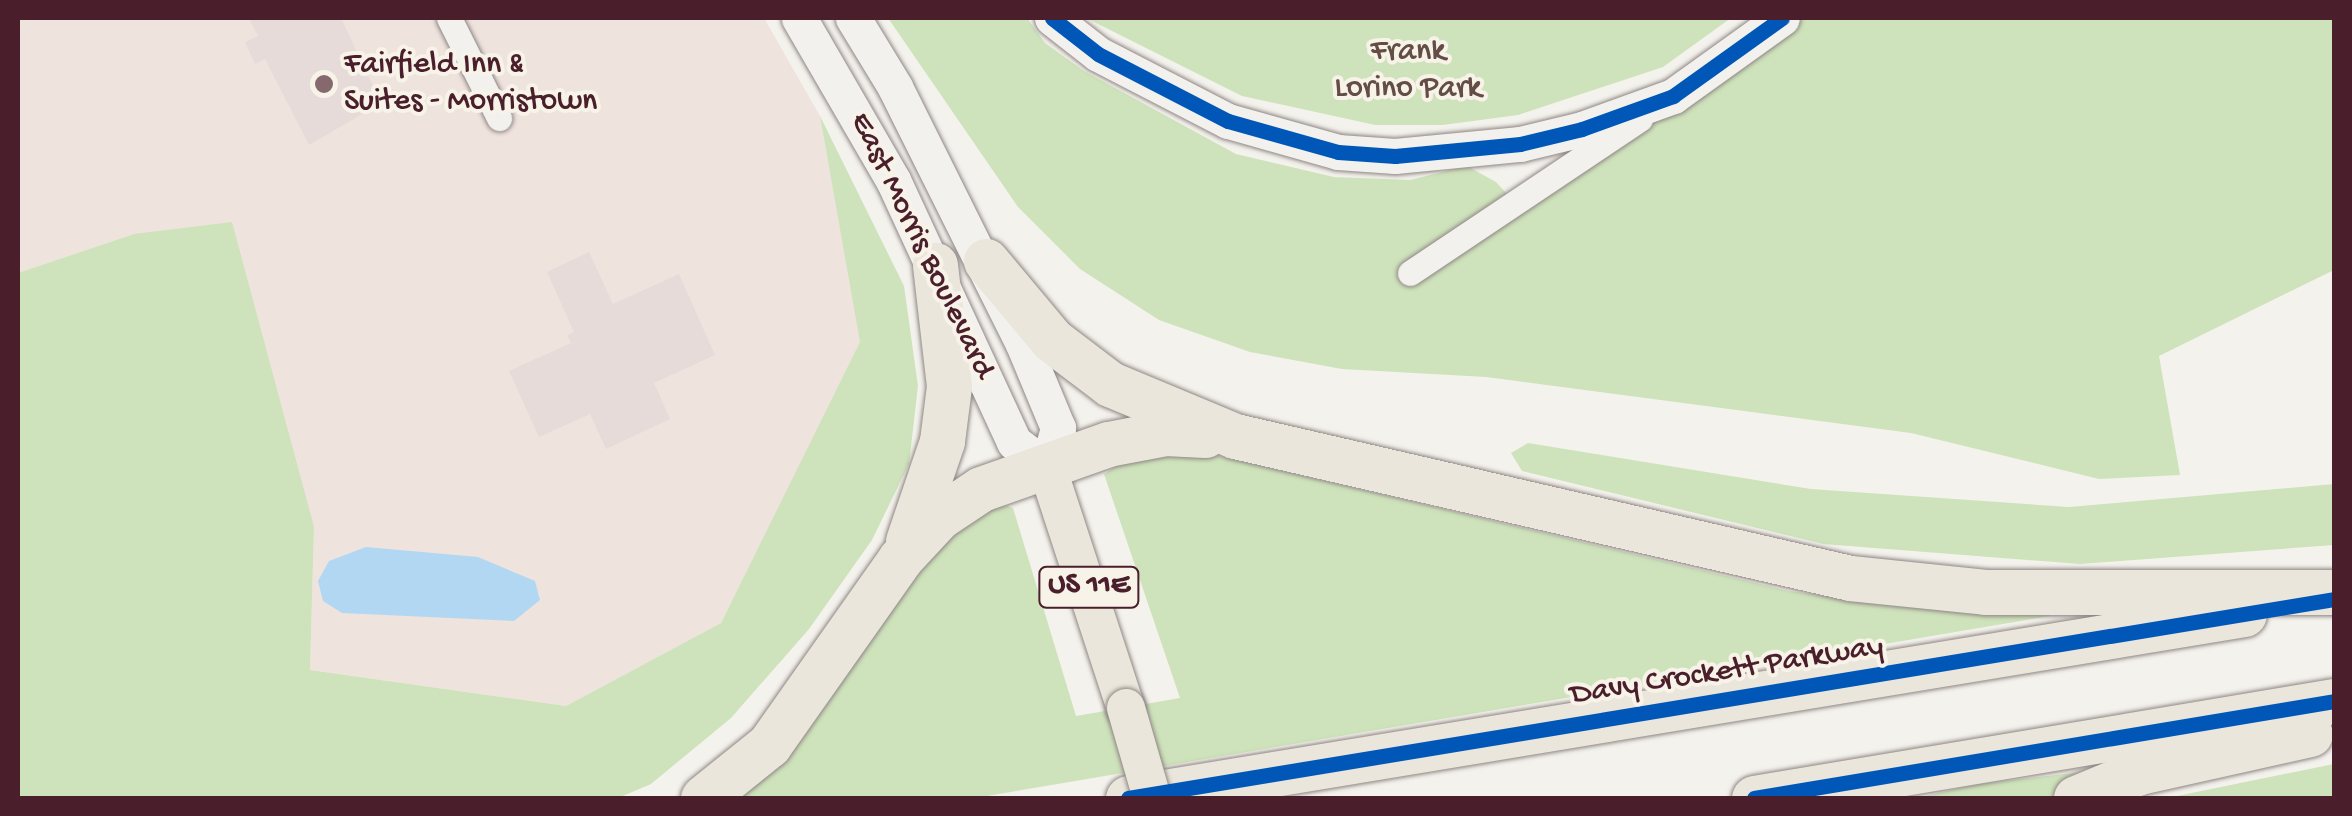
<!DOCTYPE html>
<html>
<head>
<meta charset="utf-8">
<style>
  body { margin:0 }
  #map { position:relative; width:2352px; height:816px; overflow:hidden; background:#f4f2ec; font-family:"Gochi Hand",sans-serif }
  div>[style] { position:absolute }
  .built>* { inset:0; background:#efe3dd }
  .green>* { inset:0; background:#cee3bb }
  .water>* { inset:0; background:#b2d7f2 }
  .building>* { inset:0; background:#e6dbd8 }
  .roads { filter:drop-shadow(0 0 2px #8f8685) drop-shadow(0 0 2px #8f8685) }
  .street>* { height:25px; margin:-12.5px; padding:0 12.5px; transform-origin:12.5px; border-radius:12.5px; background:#f2f1ed }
  .secondary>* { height:35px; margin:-17.5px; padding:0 17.5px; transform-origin:17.5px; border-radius:17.5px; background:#f2f1ed }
  .primary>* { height:38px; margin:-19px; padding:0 19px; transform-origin:19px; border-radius:19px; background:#ebe6db }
  .highway>* { height:45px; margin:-22.5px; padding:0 22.5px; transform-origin:22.5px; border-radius:22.5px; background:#ebe6db }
  .bridges { filter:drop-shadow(0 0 2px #8f8685) drop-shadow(0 0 2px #8f8685) }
  .primary-bridge>* { height:38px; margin:-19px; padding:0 19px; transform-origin:19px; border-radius:19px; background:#ebe6db }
  .cycleway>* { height:15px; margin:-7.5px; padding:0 7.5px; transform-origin:7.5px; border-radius:7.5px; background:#0057b8 }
  .dots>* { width:28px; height:28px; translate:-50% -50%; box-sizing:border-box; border:5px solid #f7f3e8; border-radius:50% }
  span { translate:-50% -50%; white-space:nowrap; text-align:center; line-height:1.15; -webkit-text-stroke:8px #f7f3e8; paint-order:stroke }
  .shield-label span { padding:2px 8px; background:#f7f3e8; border:2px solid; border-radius:8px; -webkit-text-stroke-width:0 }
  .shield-label { font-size:30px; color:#4a1f2b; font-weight:700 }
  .park-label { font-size:32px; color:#634d45 }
  .poi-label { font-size:32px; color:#4a1f2b }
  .left { translate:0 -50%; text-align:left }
  .street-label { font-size:32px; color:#4a1f2b }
  .frame { position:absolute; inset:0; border:20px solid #4a1f2b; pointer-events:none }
</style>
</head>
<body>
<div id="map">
  <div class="built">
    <i style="clip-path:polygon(18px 18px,764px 18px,820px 116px,861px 342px,721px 623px,566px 706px,310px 670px,314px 527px,134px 234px,18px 273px)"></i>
  </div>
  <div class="green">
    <i style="clip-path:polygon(888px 18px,1027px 18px,1045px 43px,1084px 71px,1236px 154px,1334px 177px,1410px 180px,1467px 166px,1496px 182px,1520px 208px,1768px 18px,2334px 18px,2334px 270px,2159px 356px,2180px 475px,2099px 479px,1911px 433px,1486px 377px,1342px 369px,1250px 352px,1159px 320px,1080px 269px,1018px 207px)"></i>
    <i style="clip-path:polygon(1086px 18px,1731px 18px,1663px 67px,1518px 115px,1443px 125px,1375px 125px,1242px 96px)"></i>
    <i style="clip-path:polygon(820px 116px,904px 286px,918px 386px,909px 464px,872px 540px,809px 629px,731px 718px,651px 784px,618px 798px,18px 798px,18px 273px,134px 234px,232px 222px,314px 527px,310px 670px,566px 706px,721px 623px,860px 342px)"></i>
    <i style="clip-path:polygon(1528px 443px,1811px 489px,2069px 507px,2334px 484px,2334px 545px,2080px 564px,1823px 544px,1522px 471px,1511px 453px)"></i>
    <i style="clip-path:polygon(1194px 450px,1789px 591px,1900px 606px,2049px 609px,2050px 616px,975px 798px,731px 798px,939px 539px,996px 502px,1013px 508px,1076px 716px,1180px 698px,1104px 474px,1126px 460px)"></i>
    <i style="clip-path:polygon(2334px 764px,2334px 798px,2167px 798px)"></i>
    <i style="clip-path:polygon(2108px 769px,2048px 798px,1917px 798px,1978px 784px)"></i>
  </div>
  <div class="water">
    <i style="clip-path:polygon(366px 547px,478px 557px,535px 581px,540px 600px,514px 621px,342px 613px,323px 601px,318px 581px,329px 561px)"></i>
  </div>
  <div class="building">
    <i style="clip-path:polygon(249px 18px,341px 18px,381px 103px,309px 145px,265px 59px,255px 64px,245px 42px,258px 36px)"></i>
    <i style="clip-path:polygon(589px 252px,613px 304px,679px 274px,715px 355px,654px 383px,670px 419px,606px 449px,590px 414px,539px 437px,509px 371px,571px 343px,567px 335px,574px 332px,547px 272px)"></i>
  </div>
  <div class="roads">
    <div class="street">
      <i style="left:449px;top:18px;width:112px;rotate:63.4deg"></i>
      <i style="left:1410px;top:273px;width:277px;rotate:-33.8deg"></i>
    </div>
    <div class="secondary">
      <i style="left:799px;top:18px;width:187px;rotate:59.9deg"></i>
      <i style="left:893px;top:180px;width:289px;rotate:65.2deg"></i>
      <i style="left:1014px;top:442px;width:41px;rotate:37.1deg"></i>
      <i style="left:1047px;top:467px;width:41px;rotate:-74.2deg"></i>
      <i style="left:1058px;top:428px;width:91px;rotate:-112.6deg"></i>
      <i style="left:1023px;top:344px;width:287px;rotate:-116.5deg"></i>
      <i style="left:895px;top:87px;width:81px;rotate:-121.3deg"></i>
      <i style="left:1052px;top:18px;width:58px;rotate:38deg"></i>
      <i style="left:1098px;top:54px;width:146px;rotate:27.3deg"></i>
      <i style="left:1228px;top:121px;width:114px;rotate:15.7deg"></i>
      <i style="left:1338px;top:152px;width:57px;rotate:4deg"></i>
      <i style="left:1395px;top:156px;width:126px;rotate:-5.5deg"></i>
      <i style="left:1520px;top:144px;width:64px;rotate:-13.6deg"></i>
      <i style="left:1582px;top:129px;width:97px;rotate:-19.9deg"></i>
      <i style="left:1673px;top:96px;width:134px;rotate:-35.6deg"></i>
    </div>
    <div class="primary">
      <i style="left:1047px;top:467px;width:254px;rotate:71.9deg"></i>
    </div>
    <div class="highway">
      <i style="left:986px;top:261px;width:103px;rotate:50.1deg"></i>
      <i style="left:1052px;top:340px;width:73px;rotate:37.2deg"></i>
      <i style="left:1110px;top:384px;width:135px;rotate:22.6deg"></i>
      <i style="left:1235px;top:436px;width:631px;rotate:13deg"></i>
      <i style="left:1850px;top:578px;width:136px;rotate:5.9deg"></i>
      <i style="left:1985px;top:592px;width:349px"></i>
      <i style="left:908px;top:541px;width:106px;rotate:-71.2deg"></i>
      <i style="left:942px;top:441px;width:55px;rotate:-82.7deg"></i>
      <i style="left:949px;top:386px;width:122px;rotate:-96.6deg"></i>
      <i style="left:703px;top:798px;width:85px;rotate:-38.8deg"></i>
      <i style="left:769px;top:745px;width:228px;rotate:-54.8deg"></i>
      <i style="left:900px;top:559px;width:57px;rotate:-47.1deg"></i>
      <i style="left:939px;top:517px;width:50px;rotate:-33.7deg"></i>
      <i style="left:981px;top:489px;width:135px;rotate:-19.5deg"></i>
      <i style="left:1108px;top:444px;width:58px;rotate:-10.9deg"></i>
      <i style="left:1165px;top:433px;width:40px;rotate:2.9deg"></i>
      <i style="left:1128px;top:798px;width:1131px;rotate:-9.36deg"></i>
      <i style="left:1754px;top:798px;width:588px;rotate:-9.49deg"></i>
      <i style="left:2076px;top:798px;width:68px;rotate:-22.4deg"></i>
      <i style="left:2139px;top:772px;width:175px;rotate:-12.5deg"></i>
    </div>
  </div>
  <div class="bridges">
    <div class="primary-bridge">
      <i style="left:1126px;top:708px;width:94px;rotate:73.9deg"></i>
    </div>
  </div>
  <div class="cycleway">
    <i style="left:1052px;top:18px;width:58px;rotate:38deg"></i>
    <i style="left:1098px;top:54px;width:146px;rotate:27.3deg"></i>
    <i style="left:1228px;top:121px;width:114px;rotate:15.7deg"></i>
    <i style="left:1338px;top:152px;width:57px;rotate:4deg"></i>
    <i style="left:1395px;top:156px;width:126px;rotate:-5.5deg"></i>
    <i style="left:1520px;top:144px;width:64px;rotate:-13.6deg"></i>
    <i style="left:1582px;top:129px;width:97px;rotate:-19.9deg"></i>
    <i style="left:1673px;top:96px;width:134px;rotate:-35.6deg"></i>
    <i style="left:1128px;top:798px;width:1222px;rotate:-9.37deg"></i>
    <i style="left:1754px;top:798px;width:588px;rotate:-9.49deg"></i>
  </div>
  <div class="dots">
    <i style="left:324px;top:84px;background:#86696f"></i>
  </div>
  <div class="shield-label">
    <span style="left:1089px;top:587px">US 11E</span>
  </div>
  <div class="park-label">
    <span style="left:1408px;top:71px">Frank<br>Lorino Park</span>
  </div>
  <div class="poi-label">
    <span class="left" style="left:344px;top:84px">Fairfield Inn &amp;<br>Suites - Morristown</span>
  </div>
  <div class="street-label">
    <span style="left:921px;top:246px;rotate:64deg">East Morris Boulevard</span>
    <span style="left:1727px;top:672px;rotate:-9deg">Davy Crockett Parkway</span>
  </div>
  <div class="frame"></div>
</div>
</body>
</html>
